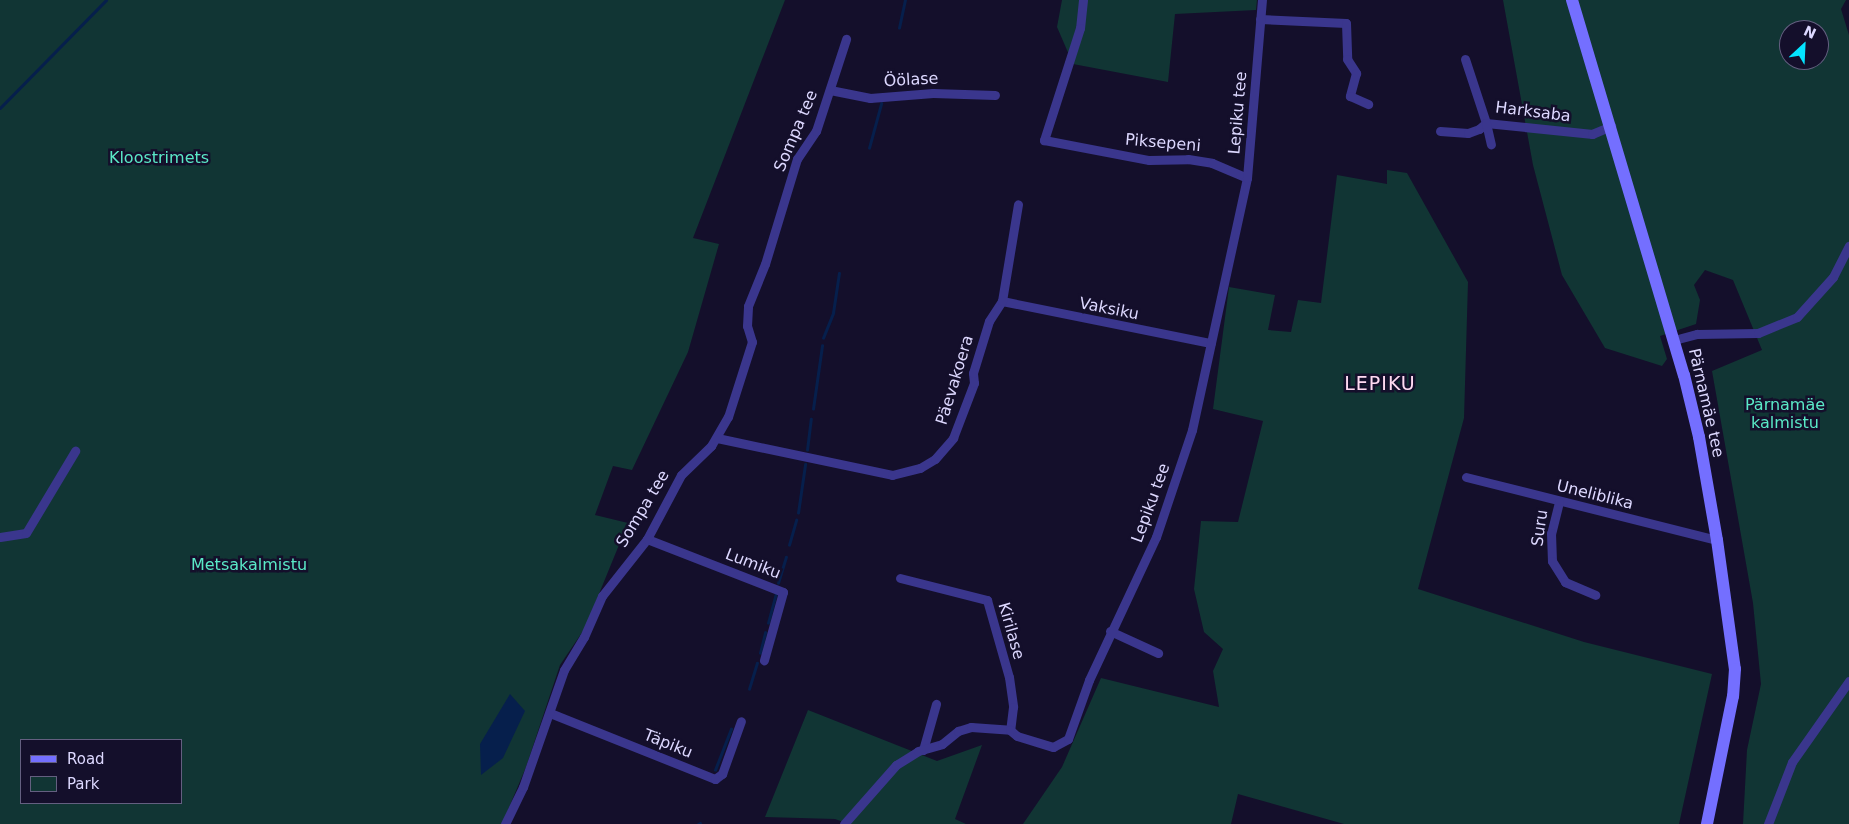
<!DOCTYPE html>
<html>
<head>
<meta charset="utf-8">
<style>
  body { margin:0 }
  #map { position:relative; width:1849px; height:824px; overflow:hidden; background:#140f2b; font-family:"DejaVu Sans",sans-serif }
  div>[style] { position:absolute }
  .green>* { inset:0; background:#113534 }
  .water>* { inset:0; background:#061f4c }
  .stream>* { height:2.5px; margin:-1.25px; padding:0 1.25px; transform-origin:1.25px; border-radius:1.25px; background:#061f4c }
  .street>* { height:9px; margin:-4.5px; padding:0 4.5px; transform-origin:4.5px; border-radius:4.5px; background:#3a368d }
  .secondary>* { height:12px; margin:-6px; padding:0 6px; transform-origin:6px; border-radius:6px; background:#746fff }
  span { translate:-50% -50%; white-space:nowrap; text-align:center; line-height:1.15; -webkit-text-stroke:5px #140f2b; paint-order:stroke }
  .street-label { font-size:16px; color:#ddd8ff }
  .park-label { font-size:16px; color:#5ae9c7 }
  .quarter-label { font-size:19px; color:#ffdaf1; letter-spacing:1px }
  .legend { position:absolute; left:20px; top:739px; width:162px; height:65px; box-sizing:border-box; background:#140f2b; border:1px solid #645f80; margin:0; padding:6px 9px; list-style:none; font-size:15px; color:#ddd8ff }
  .legend li { display:flex; align-items:center; gap:10px; height:25px }
  .legend b { width:25px; border:1px solid #645f80 }
  .north { position:absolute; left:1779px; top:20px; width:50px; height:50px; box-sizing:border-box; background:#140f2b; border:1px solid #645f80; border-radius:50%; rotate:25deg; font-size:14px; font-weight:700; line-height:20px; text-align:center; color:#ddd8ff }
  .north::after { content:''; display:block; margin:auto; width:18px; height:22px; background:#04e4ff; clip-path:polygon(50% 0,100% 100%,50% 72%,0 100%) }
</style>
</head>
<body>
<div id="map">
  <div class="green">
    <i style="clip-path:polygon(evenodd,0 0,785px 0,693px 238px,719px 244px,688px 352px,632px 470px,613px 466px,595px 515px,628px 523px,585px 628px,560px 665px,526px 767px,502px 824px,0 824px,0 0,21px 740px,181px 740px,181px 803px,21px 803px,21px 740px)"></i>
    <i style="clip-path:polygon(1062px 0,1257px 0,1256px 10px,1175px 14px,1168px 82px,1073px 64px,1057px 27px)"></i>
    <i style="clip-path:polygon(evenodd,1503px 0,1846px 0,1841px 9px,1849px 35px,1849px 824px,1743px 824px,1747px 750px,1761px 684px,1753px 603px,1712px 371px,1762px 350px,1733px 280px,1705px 270px,1694px 285px,1700px 300px,1696px 324px,1660px 336px,1667px 359px,1662px 366px,1605px 348px,1562px 275px,1533px 165px,1503px 0,1789px 30px,1819px 30px,1819px 60px,1789px 60px,1789px 30px)"></i>
    <i style="clip-path:polygon(1387px 170px,1407px 173px,1468px 282px,1464px 418px,1418px 589px,1584px 642px,1712px 674px,1679px 824px,1344px 824px,1238px 794px,1231px 824px,1023px 824px,1062px 767px,1101px 678px,1219px 707px,1213px 671px,1223px 649px,1204px 632px,1194px 589px,1201px 521px,1238px 522px,1263px 421px,1213px 409px,1229px 287px,1275px 295px,1268px 330px,1291px 332px,1298px 300px,1321px 303px,1337px 175px,1387px 184px)"></i>
    <i style="clip-path:polygon(808px 710px,937px 761px,982px 745px,955px 819px,966px 824px,849px 824px,835px 819px,765px 817px)"></i>
  </div>
  <div class="water">
    <i style="clip-path:polygon(510px 694px,525px 711px,503px 758px,481px 775px,480px 744px)"></i>
  </div>
  <div class="stream">
    <i style="left:899px;top:28px;width:29px;rotate:-78deg"></i>
    <i style="left:0;top:108px;width:151px;rotate:-45.5deg"></i>
    <i style="left:869px;top:148px;width:46px;rotate:-74.7deg"></i>
    <i style="left:823px;top:338px;width:27px;rotate:-68deg"></i>
    <i style="left:833px;top:313px;width:40px;rotate:-81.5deg"></i>
    <i style="left:813px;top:409px;width:64px;rotate:-81.9deg"></i>
    <i style="left:807px;top:450px;width:31px;rotate:-83deg"></i>
    <i style="left:798px;top:513px;width:49px;rotate:-81.7deg"></i>
    <i style="left:789px;top:545px;width:26px;rotate:-74deg"></i>
    <i style="left:778px;top:583px;width:27px;rotate:-73deg"></i>
    <i style="left:768px;top:623px;width:31px;rotate:-75deg"></i>
    <i style="left:760px;top:653px;width:21px;rotate:-76deg"></i>
    <i style="left:749px;top:689px;width:27px;rotate:-73deg"></i>
    <i style="left:715px;top:770px;width:44px;rotate:-68.7deg"></i>
    <i style="left:698px;top:824px;width:2px;rotate:-27deg"></i>
  </div>
  <div class="street">
    <i style="left:1083px;top:0;width:28px;rotate:96deg"></i>
    <i style="left:1080px;top:28px;width:118px;rotate:107.8deg"></i>
    <i style="left:1044px;top:140px;width:107px;rotate:10.8deg"></i>
    <i style="left:1149px;top:160px;width:39px;rotate:-1deg"></i>
    <i style="left:1188px;top:159px;width:24px;rotate:9deg"></i>
    <i style="left:1212px;top:163px;width:38px;rotate:23deg"></i>
    <i style="left:1260px;top:19px;width:86px;rotate:2.7deg"></i>
    <i style="left:1346px;top:23px;width:36px;rotate:88deg"></i>
    <i style="left:1347px;top:59px;width:17px;rotate:57deg"></i>
    <i style="left:1356px;top:73px;width:24px;rotate:105deg"></i>
    <i style="left:1350px;top:96px;width:20px;rotate:24deg"></i>
    <i style="left:1465px;top:59px;width:67px;rotate:71.8deg"></i>
    <i style="left:1486px;top:123px;width:107px;rotate:5.9deg"></i>
    <i style="left:1592px;top:134px;width:21px;rotate:-23deg"></i>
    <i style="left:830px;top:90px;width:41px;rotate:11.3deg"></i>
    <i style="left:870px;top:98px;width:63px;rotate:-4.5deg"></i>
    <i style="left:933px;top:93px;width:62px;rotate:1.8deg"></i>
    <i style="left:1440px;top:131px;width:28px;rotate:4deg"></i>
    <i style="left:1468px;top:133px;width:12px;rotate:-20deg"></i>
    <i style="left:1479px;top:129px;width:9px;rotate:-41deg"></i>
    <i style="left:1486px;top:123px;width:22px;rotate:77deg"></i>
    <i style="left:1002px;top:301px;width:213px;rotate:11.4deg"></i>
    <i style="left:1674px;top:340px;width:24px;rotate:-15deg"></i>
    <i style="left:1697px;top:334px;width:61px;rotate:-0.9deg"></i>
    <i style="left:1758px;top:333px;width:42px;rotate:-22.3deg"></i>
    <i style="left:1797px;top:317px;width:54px;rotate:-48deg"></i>
    <i style="left:1833px;top:277px;width:35px;rotate:-63deg"></i>
    <i style="left:717px;top:438px;width:179px;rotate:11.9deg"></i>
    <i style="left:892px;top:475px;width:29px;rotate:-14deg"></i>
    <i style="left:920px;top:468px;width:17px;rotate:-31deg"></i>
    <i style="left:935px;top:459px;width:28px;rotate:-49deg"></i>
    <i style="left:953px;top:438px;width:59px;rotate:-69.1deg"></i>
    <i style="left:974px;top:383px;width:10px;rotate:-96deg"></i>
    <i style="left:973px;top:373px;width:54px;rotate:-72.9deg"></i>
    <i style="left:989px;top:321px;width:24px;rotate:-57deg"></i>
    <i style="left:1002px;top:301px;width:98px;rotate:-80.6deg"></i>
    <i style="left:1466px;top:477px;width:259px;rotate:14.1deg"></i>
    <i style="left:1559px;top:502px;width:32px;rotate:104deg"></i>
    <i style="left:1551px;top:533px;width:28px;rotate:88deg"></i>
    <i style="left:1552px;top:561px;width:25px;rotate:58deg"></i>
    <i style="left:1565px;top:582px;width:33px;rotate:23deg"></i>
    <i style="left:0;top:537px;width:26px;rotate:-9deg"></i>
    <i style="left:26px;top:533px;width:96px;rotate:-59.1deg"></i>
    <i style="left:647px;top:539px;width:146px;rotate:21.3deg"></i>
    <i style="left:783px;top:592px;width:71px;rotate:105.6deg"></i>
    <i style="left:900px;top:578px;width:90px;rotate:14.2deg"></i>
    <i style="left:987px;top:600px;width:80px;rotate:74.1deg"></i>
    <i style="left:1009px;top:677px;width:30px;rotate:82deg"></i>
    <i style="left:1013px;top:707px;width:23px;rotate:97deg"></i>
    <i style="left:1110px;top:631px;width:53px;rotate:24.6deg"></i>
    <i style="left:550px;top:713px;width:178px;rotate:21.8deg"></i>
    <i style="left:715px;top:779px;width:9px;rotate:-36deg"></i>
    <i style="left:722px;top:774px;width:56px;rotate:-70.3deg"></i>
    <i style="left:923px;top:750px;width:48px;rotate:-74.2deg"></i>
    <i style="left:505px;top:824px;width:41px;rotate:-64.1deg"></i>
    <i style="left:523px;top:787px;width:124px;rotate:-70.7deg"></i>
    <i style="left:564px;top:670px;width:39px;rotate:-59deg"></i>
    <i style="left:584px;top:637px;width:45px;rotate:-66.3deg"></i>
    <i style="left:602px;top:596px;width:73px;rotate:-51.7deg"></i>
    <i style="left:647px;top:539px;width:72px;rotate:-62deg"></i>
    <i style="left:681px;top:475px;width:42px;rotate:-44deg"></i>
    <i style="left:711px;top:446px;width:34px;rotate:-60deg"></i>
    <i style="left:728px;top:417px;width:79px;rotate:-72.3deg"></i>
    <i style="left:752px;top:342px;width:17px;rotate:-107deg"></i>
    <i style="left:747px;top:326px;width:20px;rotate:-87deg"></i>
    <i style="left:748px;top:306px;width:45px;rotate:-68deg"></i>
    <i style="left:765px;top:264px;width:110px;rotate:-73.1deg"></i>
    <i style="left:797px;top:159px;width:34px;rotate:-56deg"></i>
    <i style="left:816px;top:131px;width:97px;rotate:-71.9deg"></i>
    <i style="left:844px;top:824px;width:79px;rotate:-48.6deg"></i>
    <i style="left:896px;top:765px;width:26px;rotate:-32deg"></i>
    <i style="left:918px;top:751px;width:25px;rotate:-16deg"></i>
    <i style="left:942px;top:744px;width:21px;rotate:-39deg"></i>
    <i style="left:958px;top:731px;width:14px;rotate:-17deg"></i>
    <i style="left:971px;top:727px;width:39px;rotate:4deg"></i>
    <i style="left:1010px;top:730px;width:9px;rotate:41deg"></i>
    <i style="left:1017px;top:736px;width:38px;rotate:17deg"></i>
    <i style="left:1053px;top:747px;width:17px;rotate:-28deg"></i>
    <i style="left:1068px;top:739px;width:63px;rotate:-70.4deg"></i>
    <i style="left:1089px;top:680px;width:158px;rotate:-64.9deg"></i>
    <i style="left:1156px;top:537px;width:113px;rotate:-71.4deg"></i>
    <i style="left:1192px;top:430px;width:258px;rotate:-77.7deg"></i>
    <i style="left:1247px;top:178px;width:179px;rotate:-85.2deg"></i>
    <i style="left:1768px;top:824px;width:66px;rotate:-68.8deg"></i>
    <i style="left:1792px;top:762px;width:99px;rotate:-54.9deg"></i>
  </div>
  <div class="secondary">
    <i style="left:1572px;top:0;width:391px;rotate:73.4deg"></i>
    <i style="left:1684px;top:375px;width:64px;rotate:76.4deg"></i>
    <i style="left:1699px;top:437px;width:105px;rotate:80.1deg"></i>
    <i style="left:1717px;top:540px;width:130px;rotate:82.1deg"></i>
    <i style="left:1735px;top:669px;width:27px;rotate:94deg"></i>
    <i style="left:1733px;top:696px;width:131px;rotate:101.5deg"></i>
  </div>
  <div class="street-label">
    <span style="left:911px;top:80px;rotate:-3deg">Öölase</span>
    <span style="left:1533px;top:112px;rotate:7deg">Harksaba</span>
    <span style="left:1238px;top:113px;rotate:-85deg">Lepiku tee</span>
    <span style="left:796px;top:131px;rotate:-67deg">Sompa tee</span>
    <span style="left:1163px;top:143px;rotate:5deg">Piksepeni</span>
    <span style="left:1109px;top:309px;rotate:11deg">Vaksiku</span>
    <span style="left:955px;top:380px;rotate:-73deg">Päevakoera</span>
    <span style="left:1706px;top:403px;rotate:77deg">Pärnamäe tee</span>
    <span style="left:1595px;top:495px;rotate:14deg">Uneliblika</span>
    <span style="left:1151px;top:503px;rotate:-70deg">Lepiku tee</span>
    <span style="left:643px;top:509px;rotate:-59deg">Sompa tee</span>
    <span style="left:1540px;top:528px;rotate:-82deg">Suru</span>
    <span style="left:753px;top:564px;rotate:21deg">Lumiku</span>
    <span style="left:1011px;top:631px;rotate:74deg">Kirilase</span>
    <span style="left:668px;top:744px;rotate:22deg">Täpiku</span>
  </div>
  <div class="park-label">
    <span style="left:159px;top:158px">Kloostrimets</span>
    <span style="left:1785px;top:414px">Pärnamäe<br>kalmistu</span>
    <span style="left:249px;top:565px">Metsakalmistu</span>
  </div>
  <div class="quarter-label">
    <span style="left:1380px;top:384px">LEPIKU</span>
  </div>
  <ul class="legend">
  <li><b style="height:6px;background:#746fff"></b>Road</li>
  <li><b style="height:14px;background:#113534"></b>Park</li>
  </ul>
  <div class="north">N</div>
</div>
</body>
</html>
